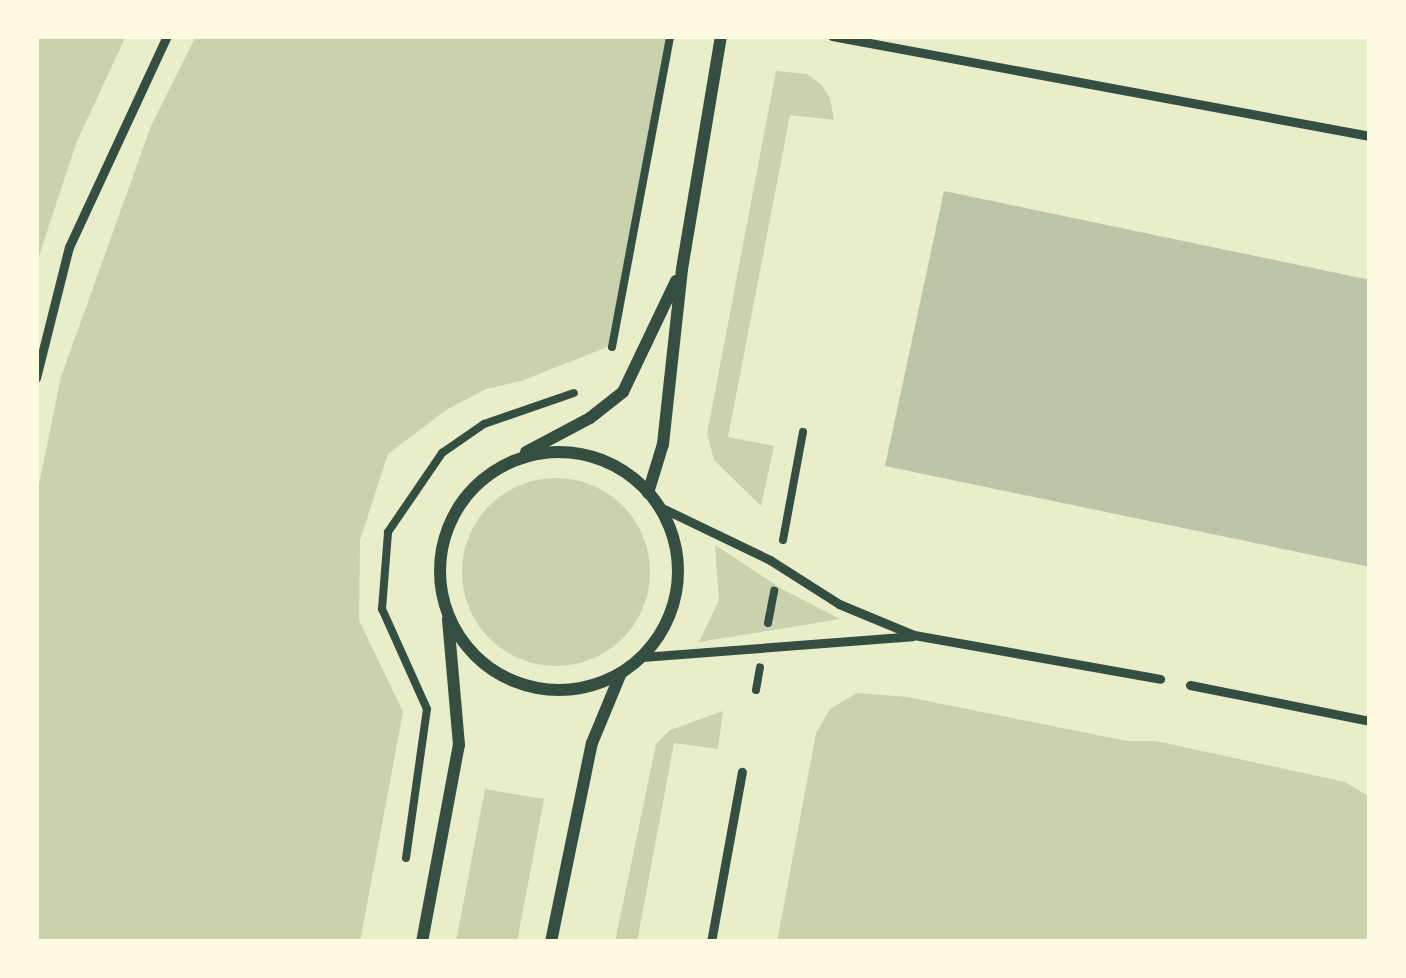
<!DOCTYPE html>
<html>
<head>
<meta charset="utf-8">
<style>
  body { margin:0 }
  #map { position:relative; width:1406px; height:978px; overflow:hidden; background:#e9edc9; font-family:"Exo 2",sans-serif }
  div>[style] { position:absolute }
  .green>* { inset:0; background:#cad2ad }
  .round { border-radius:50% }
  .building>* { inset:0; background:#bcc5a7 }
  .path>* { height:8px; margin:-4px; padding:0 4px; transform-origin:4px; border-radius:4px; background:#344e41 }
  .service>* { height:9px; margin:-4.5px; padding:0 4.5px; transform-origin:4.5px; border-radius:4.5px; background:#344e41 }
  .minor>* { height:12px; margin:-6px; padding:0 6px; transform-origin:6px; border-radius:6px; background:#344e41 }
  .minor>.ring { margin:-6px; padding:0; box-sizing:content-box; background:none; border:12px solid #344e41; border-radius:50% }
  span { translate:-50% -50%; white-space:nowrap; text-align:center; line-height:1.15; -webkit-text-stroke:9px #fefae0; paint-order:stroke }
  .frame { position:absolute; inset:0; border:39px solid #fefae0; pointer-events:none }
</style>
</head>
<body>
<div id="map">
  <div class="green">
    <i style="clip-path:polygon(36px 36px,126px 36px,77px 141px,36px 265px)"></i>
    <i style="clip-path:polygon(196px 36px,667px 36px,610px 346px,521px 381px,486px 389px,446px 410px,388px 454px,360px 540px,359px 620px,403px 712px,360px 942px,36px 942px,36px 499px,61px 377px,151px 126px)"></i>
    <i style="clip-path:polygon(776px 71px,807px 74px,821px 84px,830px 98px,834px 120px,790px 115px,728px 437px,774px 446px,761px 506px,714px 460px,707px 434px)"></i>
    <i class="round" style="left:462px;top:478px;width:188px;height:188px"></i>
    <i style="clip-path:polygon(715px 545px,782px 589px,840px 619px,699px 642px,719px 600px)"></i>
    <i style="clip-path:polygon(857px 693px,907px 697px,1127px 741px,1156px 741px,1345px 782px,1370px 797px,1370px 942px,777px 942px,816px 733px,830px 709px)"></i>
    <i style="clip-path:polygon(723px 711px,718px 749px,674px 743px,637px 942px,615px 942px,656px 744px,670px 730px)"></i>
    <i style="clip-path:polygon(485px 789px,544px 799px,517px 942px,456px 942px)"></i>
  </div>
  <div class="building">
    <i style="clip-path:polygon(944px 191px,1370px 280px,1370px 567px,885px 466px)"></i>
  </div>
  <div class="path">
    <i style="left:612px;top:347px;width:316px;rotate:-79.4deg"></i>
    <i style="left:783px;top:540px;width:110px;rotate:-79.5deg"></i>
    <i style="left:768px;top:623px;width:33px;rotate:-79deg"></i>
    <i style="left:756px;top:690px;width:23px;rotate:-80deg"></i>
    <i style="left:406px;top:858px;width:150px;rotate:-82deg"></i>
    <i style="left:427px;top:709px;width:110px;rotate:-114.2deg"></i>
    <i style="left:382px;top:609px;width:77px;rotate:-85.5deg"></i>
    <i style="left:388px;top:532px;width:96px;rotate:-55.6deg"></i>
    <i style="left:442px;top:453px;width:51px;rotate:-34.6deg"></i>
    <i style="left:484px;top:424px;width:95px;rotate:-19deg"></i>
  </div>
  <div class="service">
    <i style="left:832px;top:36px;width:547px;rotate:10.53deg"></i>
    <i style="left:36px;top:378px;width:135px;rotate:-75.9deg"></i>
    <i style="left:69px;top:247px;width:233px;rotate:-65.1deg"></i>
    <i style="left:662px;top:508px;width:120px;rotate:25.7deg"></i>
    <i style="left:770px;top:560px;width:82px;rotate:32.5deg"></i>
    <i style="left:839px;top:604px;width:81px;rotate:22.5deg"></i>
    <i style="left:914px;top:635px;width:250px;rotate:10.1deg"></i>
    <i style="left:642px;top:657px;width:271px;rotate:-4.4deg"></i>
    <i style="left:1190px;top:685px;width:184px;rotate:11.3deg"></i>
    <i style="left:711px;top:942px;width:173px;rotate:-79.7deg"></i>
  </div>
  <div class="minor">
    <i style="left:526px;top:452px;width:72px;rotate:-28deg"></i>
    <i style="left:590px;top:418px;width:42px;rotate:-38.2deg"></i>
    <i style="left:623px;top:392px;width:123px;rotate:-64.5deg"></i>
    <i class="ring" style="left:440px;top:452px;width:226px;height:226px"></i>
    <i style="left:648px;top:493px;width:51px;rotate:-73deg"></i>
    <i style="left:663px;top:444px;width:176px;rotate:-83.8deg"></i>
    <i style="left:682px;top:269px;width:236px;rotate:-80.5deg"></i>
    <i style="left:422px;top:942px;width:200px;rotate:-79.4deg"></i>
    <i style="left:459px;top:745px;width:126px;rotate:-95deg"></i>
    <i style="left:551px;top:942px;width:203px;rotate:-78.4deg"></i>
    <i style="left:592px;top:743px;width:76px;rotate:-67.5deg"></i>
  </div>
  <div class="frame"></div>
</div>
</body>
</html>
